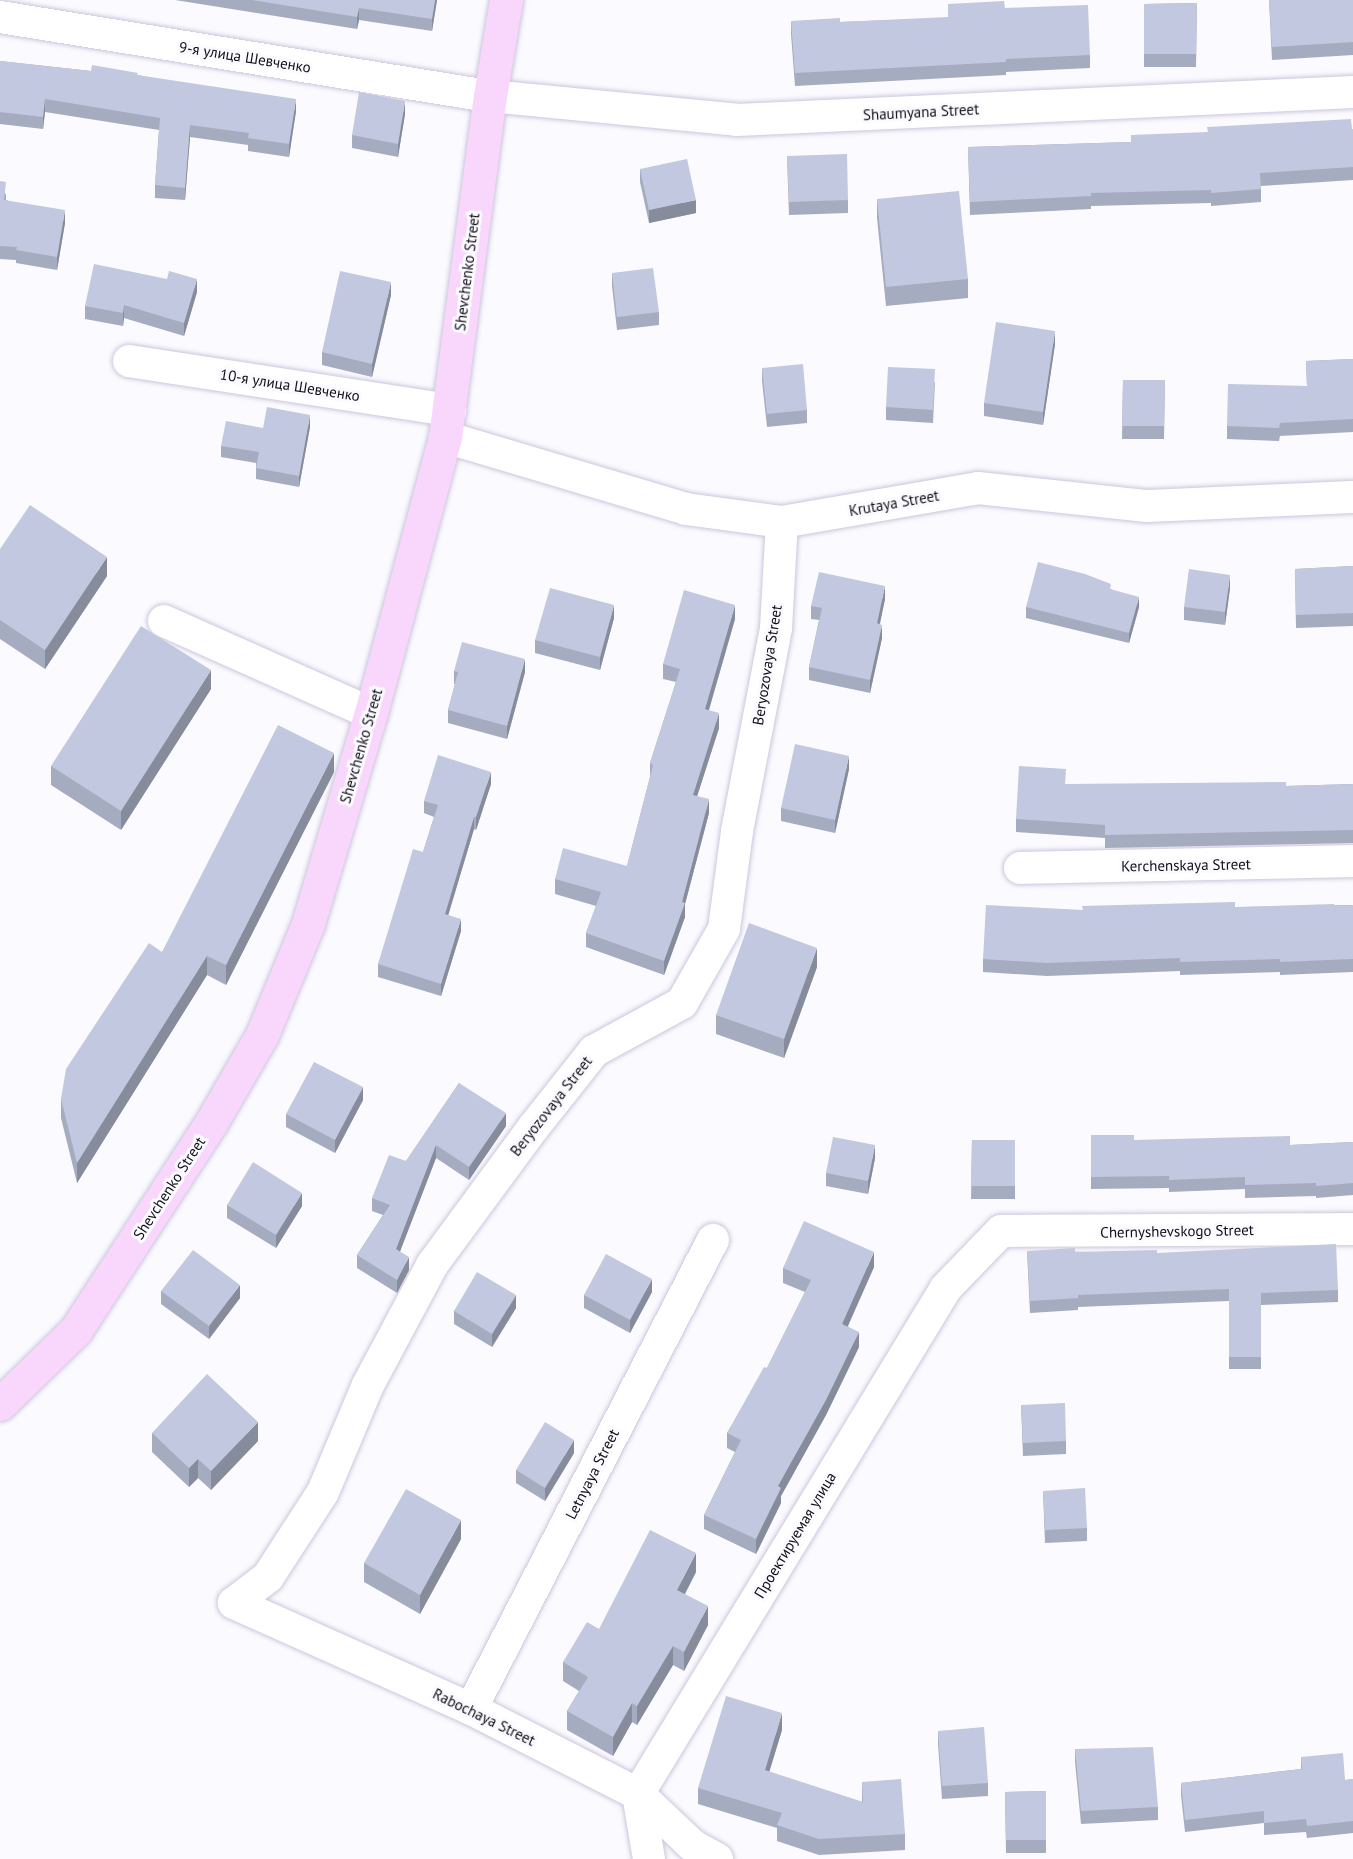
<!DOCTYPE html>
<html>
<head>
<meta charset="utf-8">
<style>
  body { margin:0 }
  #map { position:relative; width:1353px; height:1859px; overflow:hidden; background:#fbfafe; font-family:"PT Sans",sans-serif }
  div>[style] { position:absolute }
  .roads { filter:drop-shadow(0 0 2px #ccc6dd) drop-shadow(0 0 2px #ccc6dd) }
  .minor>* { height:32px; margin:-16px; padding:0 16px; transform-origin:16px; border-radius:16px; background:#fff }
  .major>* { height:33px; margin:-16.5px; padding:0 16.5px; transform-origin:16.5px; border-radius:16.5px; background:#f9d6fc }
  .wall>* { inset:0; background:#a6acc0 }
  .shaded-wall>* { inset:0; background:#878c9c }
  .building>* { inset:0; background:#c1c8df }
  span { translate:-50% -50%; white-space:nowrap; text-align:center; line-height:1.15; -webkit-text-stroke:6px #fbfafe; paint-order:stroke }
  .street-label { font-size:15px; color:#110f17 }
</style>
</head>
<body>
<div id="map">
  <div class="roads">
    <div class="minor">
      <i style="left:0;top:17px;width:496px;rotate:9.2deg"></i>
      <i style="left:490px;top:96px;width:248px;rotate:5.5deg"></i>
      <i style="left:737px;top:120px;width:617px;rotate:-2.6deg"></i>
      <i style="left:129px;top:361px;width:325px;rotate:8.7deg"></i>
      <i style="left:445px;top:437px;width:252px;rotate:16.6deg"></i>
      <i style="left:686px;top:509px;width:97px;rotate:7.7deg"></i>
      <i style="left:782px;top:522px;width:199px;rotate:-9.8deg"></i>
      <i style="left:978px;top:488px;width:170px;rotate:6.1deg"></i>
      <i style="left:1147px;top:506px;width:206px;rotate:-2.5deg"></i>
      <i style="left:164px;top:621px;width:227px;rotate:24deg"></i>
      <i style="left:1020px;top:868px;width:333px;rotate:-1.2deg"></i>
      <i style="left:471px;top:1709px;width:528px;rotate:-62.71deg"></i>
      <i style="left:649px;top:1859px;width:66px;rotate:-99.6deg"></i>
      <i style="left:638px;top:1794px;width:592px;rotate:-58.67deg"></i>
      <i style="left:946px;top:1288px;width:79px;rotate:-46deg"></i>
      <i style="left:1001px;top:1231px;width:352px;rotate:-0.3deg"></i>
      <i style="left:717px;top:1859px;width:29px;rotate:-151deg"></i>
      <i style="left:692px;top:1845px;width:74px;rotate:-136.6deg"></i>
      <i style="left:638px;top:1794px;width:187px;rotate:-153deg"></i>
      <i style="left:471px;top:1709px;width:260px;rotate:-155.9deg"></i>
      <i style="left:234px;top:1603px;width:43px;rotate:-37.4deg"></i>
      <i style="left:268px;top:1577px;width:101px;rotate:-57.1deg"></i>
      <i style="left:323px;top:1492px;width:116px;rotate:-67.2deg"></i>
      <i style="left:368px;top:1385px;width:136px;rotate:-61.9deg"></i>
      <i style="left:432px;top:1265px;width:170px;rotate:-53.6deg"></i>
      <i style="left:533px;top:1128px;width:98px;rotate:-51.6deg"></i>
      <i style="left:594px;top:1051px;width:100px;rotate:-28.6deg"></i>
      <i style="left:682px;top:1003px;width:85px;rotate:-60.4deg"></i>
      <i style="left:724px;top:929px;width:99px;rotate:-82.4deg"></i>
      <i style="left:737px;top:831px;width:207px;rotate:-79.1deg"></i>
      <i style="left:776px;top:628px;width:106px;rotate:-86.8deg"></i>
    </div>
    <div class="major">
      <i style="left:0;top:1404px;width:106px;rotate:-44.2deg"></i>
      <i style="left:76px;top:1330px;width:247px;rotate:-56.9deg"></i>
      <i style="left:211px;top:1123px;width:102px;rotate:-59.9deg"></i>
      <i style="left:262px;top:1035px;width:120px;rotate:-67.5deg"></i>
      <i style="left:308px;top:924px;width:220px;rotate:-73.4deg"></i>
      <i style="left:371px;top:713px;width:286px;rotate:-75deg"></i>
      <i style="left:445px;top:437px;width:344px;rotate:-82.5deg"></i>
      <i style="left:490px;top:96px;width:97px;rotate:-80.5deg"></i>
    </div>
  </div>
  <div class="wall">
    <i style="clip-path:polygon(175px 0,437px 0,432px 31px,359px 20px,357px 29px)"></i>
    <i style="clip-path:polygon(1269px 0,1353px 0,1353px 55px,1272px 60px)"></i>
    <i style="clip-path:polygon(1197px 3px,1196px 67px,1144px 67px,1144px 4px)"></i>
    <i style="clip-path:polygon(1005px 8px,1090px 55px,1090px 68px,1006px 72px,1006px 75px,795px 86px,791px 34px,791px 21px,840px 22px,948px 18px)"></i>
    <i style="clip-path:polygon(0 61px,91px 71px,138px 75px,296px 111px,289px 157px,248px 151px,248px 145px,190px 137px,185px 200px,155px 198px,155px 185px,159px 130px,45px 112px,43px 129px,0 124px)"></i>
    <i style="clip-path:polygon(405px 114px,398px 157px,352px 148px,352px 135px)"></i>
    <i style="clip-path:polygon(1353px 129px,1353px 180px,1261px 186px,1261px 202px,1211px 206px,1211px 203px,1091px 206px,1091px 209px,970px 215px,968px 147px,1131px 142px)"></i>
    <i style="clip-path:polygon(787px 156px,848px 200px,848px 213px,789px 215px)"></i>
    <i style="clip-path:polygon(640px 169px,696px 213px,649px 223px,640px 182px)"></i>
    <i style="clip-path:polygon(0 181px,6px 195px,6px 200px,65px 223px,57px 270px,16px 263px,16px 260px,0 259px)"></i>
    <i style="clip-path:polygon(877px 199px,968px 279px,968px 298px,886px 306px,877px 218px)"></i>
    <i style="clip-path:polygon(612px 273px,659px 312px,659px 325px,617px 330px,612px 286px)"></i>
    <i style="clip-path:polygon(167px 279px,197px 292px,184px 336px,124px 318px,123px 326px,85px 319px,85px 306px)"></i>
    <i style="clip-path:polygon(391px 295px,372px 377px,322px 365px,322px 352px)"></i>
    <i style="clip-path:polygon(1055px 344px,1043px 425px,984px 416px,984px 403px)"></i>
    <i style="clip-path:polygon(1353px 359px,1353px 432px,1280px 436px,1279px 441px,1227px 439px,1227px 426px,1307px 386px,1306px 361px)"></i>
    <i style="clip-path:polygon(762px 368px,807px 410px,807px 423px,767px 427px,762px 381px)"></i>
    <i style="clip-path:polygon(1123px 380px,1165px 380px,1164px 439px,1122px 439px)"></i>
    <i style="clip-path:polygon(935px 382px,933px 423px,886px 420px,886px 407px)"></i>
    <i style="clip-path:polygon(310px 427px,299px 487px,256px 479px,256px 463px,221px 457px,221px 446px,263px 428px)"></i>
    <i style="clip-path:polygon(0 549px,107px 576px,45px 669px,0 639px)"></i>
    <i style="clip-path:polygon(1353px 566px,1353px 626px,1296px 628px,1295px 569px)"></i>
    <i style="clip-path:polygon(1230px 588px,1225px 625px,1184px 620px,1184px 607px)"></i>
    <i style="clip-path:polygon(1111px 589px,1139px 607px,1129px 643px,1026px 618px,1026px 607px)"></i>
    <i style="clip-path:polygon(885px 599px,880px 624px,882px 638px,870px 693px,809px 680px,809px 667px,819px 620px,811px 619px,811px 606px)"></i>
    <i style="clip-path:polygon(614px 618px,600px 670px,535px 653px,535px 640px)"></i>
    <i style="clip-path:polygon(735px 619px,709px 710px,719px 728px,697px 796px,709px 813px,685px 904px,685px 917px,664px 975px,586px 947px,586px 933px,596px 906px,555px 894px,555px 879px,627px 866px,650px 777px,650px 763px,676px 682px,663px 679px,663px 664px)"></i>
    <i style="clip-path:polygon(454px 671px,525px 672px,507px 739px,448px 723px,448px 710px,455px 684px,454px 684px)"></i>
    <i style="clip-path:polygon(211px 689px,121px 830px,51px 785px,51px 766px)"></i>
    <i style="clip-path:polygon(849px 769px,835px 833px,781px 821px,781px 808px)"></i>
    <i style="clip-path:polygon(334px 772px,226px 985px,207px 975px,77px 1183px,61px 1118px,61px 1099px,162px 952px)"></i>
    <i style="clip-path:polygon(491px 784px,476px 830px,474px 829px,448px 915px,461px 931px,441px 996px,378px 977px,378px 964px,423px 852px,434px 817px,424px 813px,424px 801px)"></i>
    <i style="clip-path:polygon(1066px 784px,1286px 786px,1353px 784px,1353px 843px,1105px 848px,1105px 838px,1016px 832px,1016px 819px)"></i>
    <i style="clip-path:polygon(1353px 905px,1353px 972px,1280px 975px,1280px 972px,1180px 975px,1180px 971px,1047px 976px,983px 972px,983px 959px,1083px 910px)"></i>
    <i style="clip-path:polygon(817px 967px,784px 1058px,716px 1034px,716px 1015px)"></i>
    <i style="clip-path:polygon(459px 1083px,506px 1126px,469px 1180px,436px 1158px,400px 1251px,409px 1270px,397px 1293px,357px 1268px,357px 1255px,383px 1215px,372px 1211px,372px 1198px,406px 1161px)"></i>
    <i style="clip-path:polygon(363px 1100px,335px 1153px,286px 1127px,286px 1114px)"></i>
    <i style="clip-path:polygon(1091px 1135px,1134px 1140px,1290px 1145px,1353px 1142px,1353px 1195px,1316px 1198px,1316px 1196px,1245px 1198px,1245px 1189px,1169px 1192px,1169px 1188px,1091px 1189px)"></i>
    <i style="clip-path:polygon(972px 1140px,1015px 1140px,1015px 1199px,971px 1199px)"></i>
    <i style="clip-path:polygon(875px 1158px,868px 1194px,826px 1186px,826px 1173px)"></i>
    <i style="clip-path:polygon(227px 1205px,302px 1206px,276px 1248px,227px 1218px)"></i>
    <i style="clip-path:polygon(1027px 1251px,1157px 1253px,1338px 1290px,1338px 1302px,1261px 1305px,1261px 1369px,1229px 1369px,1229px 1301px,1078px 1307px,1078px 1310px,1030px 1313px)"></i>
    <i style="clip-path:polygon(874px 1267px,848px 1326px,859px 1347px,826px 1415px,781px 1496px,781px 1503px,756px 1554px,704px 1529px,704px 1515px,735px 1452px,727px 1448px,727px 1433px,767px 1368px,805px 1292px,783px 1283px,783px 1268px)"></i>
    <i style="clip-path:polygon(161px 1291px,240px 1298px,209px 1339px,161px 1304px)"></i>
    <i style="clip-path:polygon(652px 1292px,630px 1333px,584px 1308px,584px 1295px)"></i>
    <i style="clip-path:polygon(516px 1308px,492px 1347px,454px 1324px,454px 1311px)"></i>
    <i style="clip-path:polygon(1021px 1405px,1066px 1441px,1066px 1454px,1023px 1456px)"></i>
    <i style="clip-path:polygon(152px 1433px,258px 1441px,211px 1490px,198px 1478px,189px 1487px,152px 1452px)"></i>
    <i style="clip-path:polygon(574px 1453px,545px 1501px,516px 1483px,516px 1470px)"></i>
    <i style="clip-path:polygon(1043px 1491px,1087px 1528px,1087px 1541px,1045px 1543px)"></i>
    <i style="clip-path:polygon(461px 1539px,420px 1614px,364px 1582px,364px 1563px)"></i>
    <i style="clip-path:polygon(696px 1572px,685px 1594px,708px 1625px,684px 1671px,673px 1665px,637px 1725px,632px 1722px,613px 1756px,567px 1730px,567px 1711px,579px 1691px,563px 1681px,563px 1662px,599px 1629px)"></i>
    <i style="clip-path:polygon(782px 1730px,769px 1772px,862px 1802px,862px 1782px,905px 1834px,905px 1850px,819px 1855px,777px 1841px,777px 1828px,698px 1804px,698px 1788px)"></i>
    <i style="clip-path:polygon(938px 1731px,988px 1783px,988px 1796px,942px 1799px,938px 1744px)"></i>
    <i style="clip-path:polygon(1075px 1749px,1158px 1807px,1158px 1820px,1081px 1824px,1075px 1762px)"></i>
    <i style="clip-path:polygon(1301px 1757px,1345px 1780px,1353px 1779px,1353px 1833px,1307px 1838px,1306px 1832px,1264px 1835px,1264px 1823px,1185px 1832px,1181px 1795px,1181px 1783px,1301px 1769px)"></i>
    <i style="clip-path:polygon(1046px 1791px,1046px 1853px,1006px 1853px,1005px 1792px)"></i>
  </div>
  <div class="shaded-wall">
    <i style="clip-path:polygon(435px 0,437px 0,432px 31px,432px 19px)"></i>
    <i style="clip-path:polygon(359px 8px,359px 20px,357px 29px,357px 17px)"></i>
    <i style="clip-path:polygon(45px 99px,45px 112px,43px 129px,43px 117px)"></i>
    <i style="clip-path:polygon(296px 99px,296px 111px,289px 157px,289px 144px)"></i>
    <i style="clip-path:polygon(405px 101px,405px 114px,398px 157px,398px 144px)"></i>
    <i style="clip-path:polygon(190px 125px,190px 137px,185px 200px,185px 188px)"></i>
    <i style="clip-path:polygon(696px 200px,696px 213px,649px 223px,649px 210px)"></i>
    <i style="clip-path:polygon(65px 210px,65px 223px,57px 270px,57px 257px)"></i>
    <i style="clip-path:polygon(197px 279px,197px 292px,184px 336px,184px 323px)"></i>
    <i style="clip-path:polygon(391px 282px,391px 295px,372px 377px,372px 364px)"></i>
    <i style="clip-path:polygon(124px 305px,124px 318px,123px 326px,123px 313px)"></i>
    <i style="clip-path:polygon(1055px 331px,1055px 344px,1043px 425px,1043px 412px)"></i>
    <i style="clip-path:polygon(310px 415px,310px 427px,299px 487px,299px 476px)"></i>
    <i style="clip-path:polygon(107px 557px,107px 576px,45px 669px,45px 650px)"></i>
    <i style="clip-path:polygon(1230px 575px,1230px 588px,1225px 625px,1225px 612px)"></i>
    <i style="clip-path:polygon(885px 586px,885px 599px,877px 636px,877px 623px)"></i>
    <i style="clip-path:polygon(1139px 597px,1139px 607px,1129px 643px,1129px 633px)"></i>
    <i style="clip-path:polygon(614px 605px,614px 618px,600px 670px,600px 657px)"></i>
    <i style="clip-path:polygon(735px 605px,735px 619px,705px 723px,705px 709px)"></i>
    <i style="clip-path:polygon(882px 625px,882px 638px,870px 693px,870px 680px)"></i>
    <i style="clip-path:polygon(525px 659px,525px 672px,507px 739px,507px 726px)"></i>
    <i style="clip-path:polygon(211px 670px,211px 689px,121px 830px,121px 811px)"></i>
    <i style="clip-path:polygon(719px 713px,719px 728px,693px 809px,693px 795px)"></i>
    <i style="clip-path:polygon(334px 753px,334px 772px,226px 985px,226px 965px)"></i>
    <i style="clip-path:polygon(849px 756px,849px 769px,835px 833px,835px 820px)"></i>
    <i style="clip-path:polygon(491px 772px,491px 784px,476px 830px,476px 817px)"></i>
    <i style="clip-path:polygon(709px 799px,709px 813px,685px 904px,685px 917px,664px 975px,664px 961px,682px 902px)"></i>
    <i style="clip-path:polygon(474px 817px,474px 829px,445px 926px,445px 914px)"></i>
    <i style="clip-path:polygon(461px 919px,461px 931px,441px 996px,441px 984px)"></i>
    <i style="clip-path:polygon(817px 948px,817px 967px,784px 1058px,784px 1039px)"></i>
    <i style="clip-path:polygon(207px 956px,207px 975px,77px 1183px,77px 1163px)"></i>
    <i style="clip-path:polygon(363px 1087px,363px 1100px,335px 1153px,335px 1140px)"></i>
    <i style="clip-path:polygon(506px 1113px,506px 1126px,469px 1180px,469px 1167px)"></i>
    <i style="clip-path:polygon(436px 1145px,436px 1158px,396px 1262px,396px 1249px)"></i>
    <i style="clip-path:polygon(875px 1145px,875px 1158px,868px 1194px,868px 1181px)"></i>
    <i style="clip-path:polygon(302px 1193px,302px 1206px,276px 1248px,276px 1235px)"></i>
    <i style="clip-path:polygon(874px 1252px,874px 1267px,842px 1339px,842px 1324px)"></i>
    <i style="clip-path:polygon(409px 1257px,409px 1270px,397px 1293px,397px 1280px)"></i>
    <i style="clip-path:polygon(652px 1279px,652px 1292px,630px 1333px,630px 1320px)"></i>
    <i style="clip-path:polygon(240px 1285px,240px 1298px,209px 1339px,209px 1326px)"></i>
    <i style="clip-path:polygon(516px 1295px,516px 1308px,492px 1347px,492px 1334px)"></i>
    <i style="clip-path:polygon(859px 1332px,859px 1347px,826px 1415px,781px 1496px,781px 1503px,756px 1554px,756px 1539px,778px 1486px)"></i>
    <i style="clip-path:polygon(258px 1422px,258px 1441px,211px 1490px,211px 1471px)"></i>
    <i style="clip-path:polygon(574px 1440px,574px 1453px,545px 1501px,545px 1488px)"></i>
    <i style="clip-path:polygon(198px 1459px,198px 1478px,189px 1487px,189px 1468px)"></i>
    <i style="clip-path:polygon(461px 1520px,461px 1539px,420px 1614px,420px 1595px)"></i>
    <i style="clip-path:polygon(696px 1553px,696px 1572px,677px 1609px,677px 1590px)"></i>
    <i style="clip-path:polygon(708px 1606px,708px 1625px,684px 1671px,684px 1652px)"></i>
    <i style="clip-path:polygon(673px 1646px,673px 1665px,637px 1725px,637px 1706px)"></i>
    <i style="clip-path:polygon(632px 1703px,632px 1722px,613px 1756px,613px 1737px)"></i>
    <i style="clip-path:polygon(782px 1713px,782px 1730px,765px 1786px,765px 1770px)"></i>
  </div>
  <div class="building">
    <i style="clip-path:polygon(252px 0,435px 0,432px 19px,359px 8px,357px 17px)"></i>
    <i style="clip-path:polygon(1269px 0,1353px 0,1353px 42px,1272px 47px)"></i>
    <i style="clip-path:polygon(1004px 1px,1005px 8px,1088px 5px,1090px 55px,1006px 59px,1006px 62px,795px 73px,791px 21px,840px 18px,840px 22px,948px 17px,948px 4px)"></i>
    <i style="clip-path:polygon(1197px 3px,1196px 54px,1144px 54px,1144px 4px)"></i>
    <i style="clip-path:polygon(0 61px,91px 71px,92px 65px,138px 73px,137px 75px,296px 99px,289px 144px,248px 138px,249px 133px,190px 125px,185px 188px,155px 185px,160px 118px,45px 99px,43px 117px,0 112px)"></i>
    <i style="clip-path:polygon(359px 92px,405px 101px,398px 144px,352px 135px)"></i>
    <i style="clip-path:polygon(1351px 119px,1352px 129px,1353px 129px,1353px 167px,1260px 173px,1261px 189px,1211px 193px,1211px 190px,1091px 193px,1091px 196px,970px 202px,968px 147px,1131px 142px,1131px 135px,1208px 132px,1207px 127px)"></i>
    <i style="clip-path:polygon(847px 154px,848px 200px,789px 202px,787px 156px)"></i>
    <i style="clip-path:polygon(687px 159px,696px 200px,649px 210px,640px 169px)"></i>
    <i style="clip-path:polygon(0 181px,6px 182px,4px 200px,65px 210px,57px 257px,16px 250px,17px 247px,0 246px)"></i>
    <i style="clip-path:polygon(959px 191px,968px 279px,886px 287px,877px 199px)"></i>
    <i style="clip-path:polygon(94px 264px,167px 279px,169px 271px,197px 279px,184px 323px,124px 305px,123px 313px,85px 306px)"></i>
    <i style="clip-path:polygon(653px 268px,659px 312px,617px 317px,612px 273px)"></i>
    <i style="clip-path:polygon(340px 271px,391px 282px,372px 364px,322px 352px)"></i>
    <i style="clip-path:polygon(996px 322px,1055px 331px,1043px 412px,984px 403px)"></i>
    <i style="clip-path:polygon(1353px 359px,1353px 419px,1280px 423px,1279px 428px,1227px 426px,1228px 384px,1307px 386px,1306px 361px)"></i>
    <i style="clip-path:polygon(803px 364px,807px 410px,767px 414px,762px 368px)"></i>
    <i style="clip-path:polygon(888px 367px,935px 369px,933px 410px,886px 407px)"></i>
    <i style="clip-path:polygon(1123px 380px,1165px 380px,1164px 426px,1122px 426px)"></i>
    <i style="clip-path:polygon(267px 407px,310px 415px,299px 476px,256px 468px,259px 452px,221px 446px,226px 421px,263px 428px)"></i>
    <i style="clip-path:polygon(30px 505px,107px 557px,45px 650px,0 620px,0 549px)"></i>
    <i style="clip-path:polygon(1038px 562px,1085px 574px,1111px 584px,1110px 589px,1139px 597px,1129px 633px,1026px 607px)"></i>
    <i style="clip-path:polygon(1353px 566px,1353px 613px,1296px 615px,1295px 569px)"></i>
    <i style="clip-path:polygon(1189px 569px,1230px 575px,1225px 612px,1184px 607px)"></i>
    <i style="clip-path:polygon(819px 572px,885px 586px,877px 623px,882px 625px,870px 680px,809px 667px,822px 608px,811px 606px)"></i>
    <i style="clip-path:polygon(550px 588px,614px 605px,600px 657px,535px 640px)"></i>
    <i style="clip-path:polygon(684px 590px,735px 605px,705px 709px,719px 713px,693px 795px,709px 799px,682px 902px,685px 903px,664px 961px,586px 933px,601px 892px,555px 879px,563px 848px,627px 866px,653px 765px,650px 763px,680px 669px,663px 664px)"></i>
    <i style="clip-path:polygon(141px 626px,211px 670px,121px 811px,51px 766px)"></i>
    <i style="clip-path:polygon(462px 642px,525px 659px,507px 726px,448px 710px,458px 672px,454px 671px)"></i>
    <i style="clip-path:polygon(278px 725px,334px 753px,226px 965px,207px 956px,77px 1163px,61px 1099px,66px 1069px,149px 943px,162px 952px)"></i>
    <i style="clip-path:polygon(795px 744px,849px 756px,835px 820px,781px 808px)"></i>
    <i style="clip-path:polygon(438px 755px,491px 772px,476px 817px,474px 817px,445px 914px,461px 919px,441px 984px,378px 964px,413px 849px,423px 852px,438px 805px,424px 801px)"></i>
    <i style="clip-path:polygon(1019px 766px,1066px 769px,1065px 784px,1286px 782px,1286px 786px,1353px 784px,1353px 830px,1105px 835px,1105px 825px,1016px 819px)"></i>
    <i style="clip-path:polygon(1235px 902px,1235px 907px,1334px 904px,1334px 906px,1353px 905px,1353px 959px,1280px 962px,1280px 959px,1180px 962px,1180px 958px,1047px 963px,983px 959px,986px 905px,1083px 910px,1082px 906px)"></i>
    <i style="clip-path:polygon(749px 923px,817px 948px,784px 1039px,716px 1015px)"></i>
    <i style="clip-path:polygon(314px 1062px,363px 1087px,335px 1140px,286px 1114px)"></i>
    <i style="clip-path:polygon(459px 1083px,506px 1113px,469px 1167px,436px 1145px,396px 1249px,409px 1257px,397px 1280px,357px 1255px,390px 1205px,372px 1198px,389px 1155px,406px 1161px)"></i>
    <i style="clip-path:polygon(1091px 1135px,1134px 1135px,1134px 1140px,1290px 1136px,1290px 1145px,1353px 1142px,1353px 1183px,1316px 1186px,1316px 1183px,1245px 1185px,1245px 1177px,1169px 1180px,1169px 1176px,1091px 1177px)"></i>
    <i style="clip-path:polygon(833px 1137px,875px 1145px,868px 1181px,826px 1173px)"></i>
    <i style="clip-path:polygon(972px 1140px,1015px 1140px,1015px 1186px,971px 1186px)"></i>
    <i style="clip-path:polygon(253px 1162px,302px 1193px,276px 1235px,227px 1205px)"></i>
    <i style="clip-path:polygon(804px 1221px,874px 1252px,842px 1324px,859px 1332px,826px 1400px,778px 1486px,781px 1488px,756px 1539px,704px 1515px,741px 1440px,727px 1433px,764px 1367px,767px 1368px,811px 1280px,783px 1268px)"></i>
    <i style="clip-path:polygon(1336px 1244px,1338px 1290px,1261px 1293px,1261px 1357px,1229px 1357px,1229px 1289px,1078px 1295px,1078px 1298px,1030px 1301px,1027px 1251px,1075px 1248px,1075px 1252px,1157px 1250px,1157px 1253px)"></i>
    <i style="clip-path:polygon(193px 1250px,240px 1285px,209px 1326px,161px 1291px)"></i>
    <i style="clip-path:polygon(606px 1254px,652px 1279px,630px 1320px,584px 1295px)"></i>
    <i style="clip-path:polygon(477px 1272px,516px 1295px,492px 1334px,454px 1311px)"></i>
    <i style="clip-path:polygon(207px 1374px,258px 1422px,211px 1471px,198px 1459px,189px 1468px,152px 1433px)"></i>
    <i style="clip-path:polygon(1065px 1403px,1066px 1441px,1023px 1443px,1021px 1405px)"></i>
    <i style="clip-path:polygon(545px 1422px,574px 1440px,545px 1488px,516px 1470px)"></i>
    <i style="clip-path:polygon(1085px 1488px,1087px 1528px,1045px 1530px,1043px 1491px)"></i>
    <i style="clip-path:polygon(406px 1489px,461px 1520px,420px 1595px,364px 1563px)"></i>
    <i style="clip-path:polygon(650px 1530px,696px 1553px,677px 1590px,708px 1606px,684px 1652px,673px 1646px,637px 1706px,632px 1703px,613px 1737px,567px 1711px,588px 1677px,563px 1662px,587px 1622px,599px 1629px)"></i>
    <i style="clip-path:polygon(726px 1696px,782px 1713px,765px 1770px,863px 1802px,862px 1782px,901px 1779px,905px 1834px,819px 1839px,777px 1825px,782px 1813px,698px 1788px)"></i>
    <i style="clip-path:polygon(984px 1727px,988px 1783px,942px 1786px,938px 1731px)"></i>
    <i style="clip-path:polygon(1153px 1747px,1158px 1807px,1081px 1811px,1075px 1749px)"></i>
    <i style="clip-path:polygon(1343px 1753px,1345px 1780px,1353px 1779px,1353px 1821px,1307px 1826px,1306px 1819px,1264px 1823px,1264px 1811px,1185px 1820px,1181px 1783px,1302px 1769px,1301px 1757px)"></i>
    <i style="clip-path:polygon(1046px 1791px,1046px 1840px,1006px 1840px,1005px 1792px)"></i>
  </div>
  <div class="street-label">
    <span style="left:245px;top:57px;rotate:9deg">9-я улица Шевченко</span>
    <span style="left:921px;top:112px;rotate:-3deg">Shaumyana Street</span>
    <span style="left:467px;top:272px;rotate:-83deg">Shevchenko Street</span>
    <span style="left:290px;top:385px;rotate:9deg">10-я улица Шевченко</span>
    <span style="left:894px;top:503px;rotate:-10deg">Krutaya Street</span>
    <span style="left:767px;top:665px;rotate:-81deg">Beryozovaya Street</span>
    <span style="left:361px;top:746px;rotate:-74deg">Shevchenko Street</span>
    <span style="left:1186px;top:865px;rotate:-1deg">Kerchenskaya Street</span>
    <span style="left:551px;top:1106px;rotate:-52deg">Beryozovaya Street</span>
    <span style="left:169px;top:1188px;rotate:-57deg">Shevchenko Street</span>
    <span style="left:1177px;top:1231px;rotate:-1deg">Chernyshevskogo Street</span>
    <span style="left:592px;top:1474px;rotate:-63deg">Letnyaya Street</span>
    <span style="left:795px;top:1535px;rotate:-59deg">Проектируемая улица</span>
    <span style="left:484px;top:1717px;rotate:26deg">Rabochaya Street</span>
  </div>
</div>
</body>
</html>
